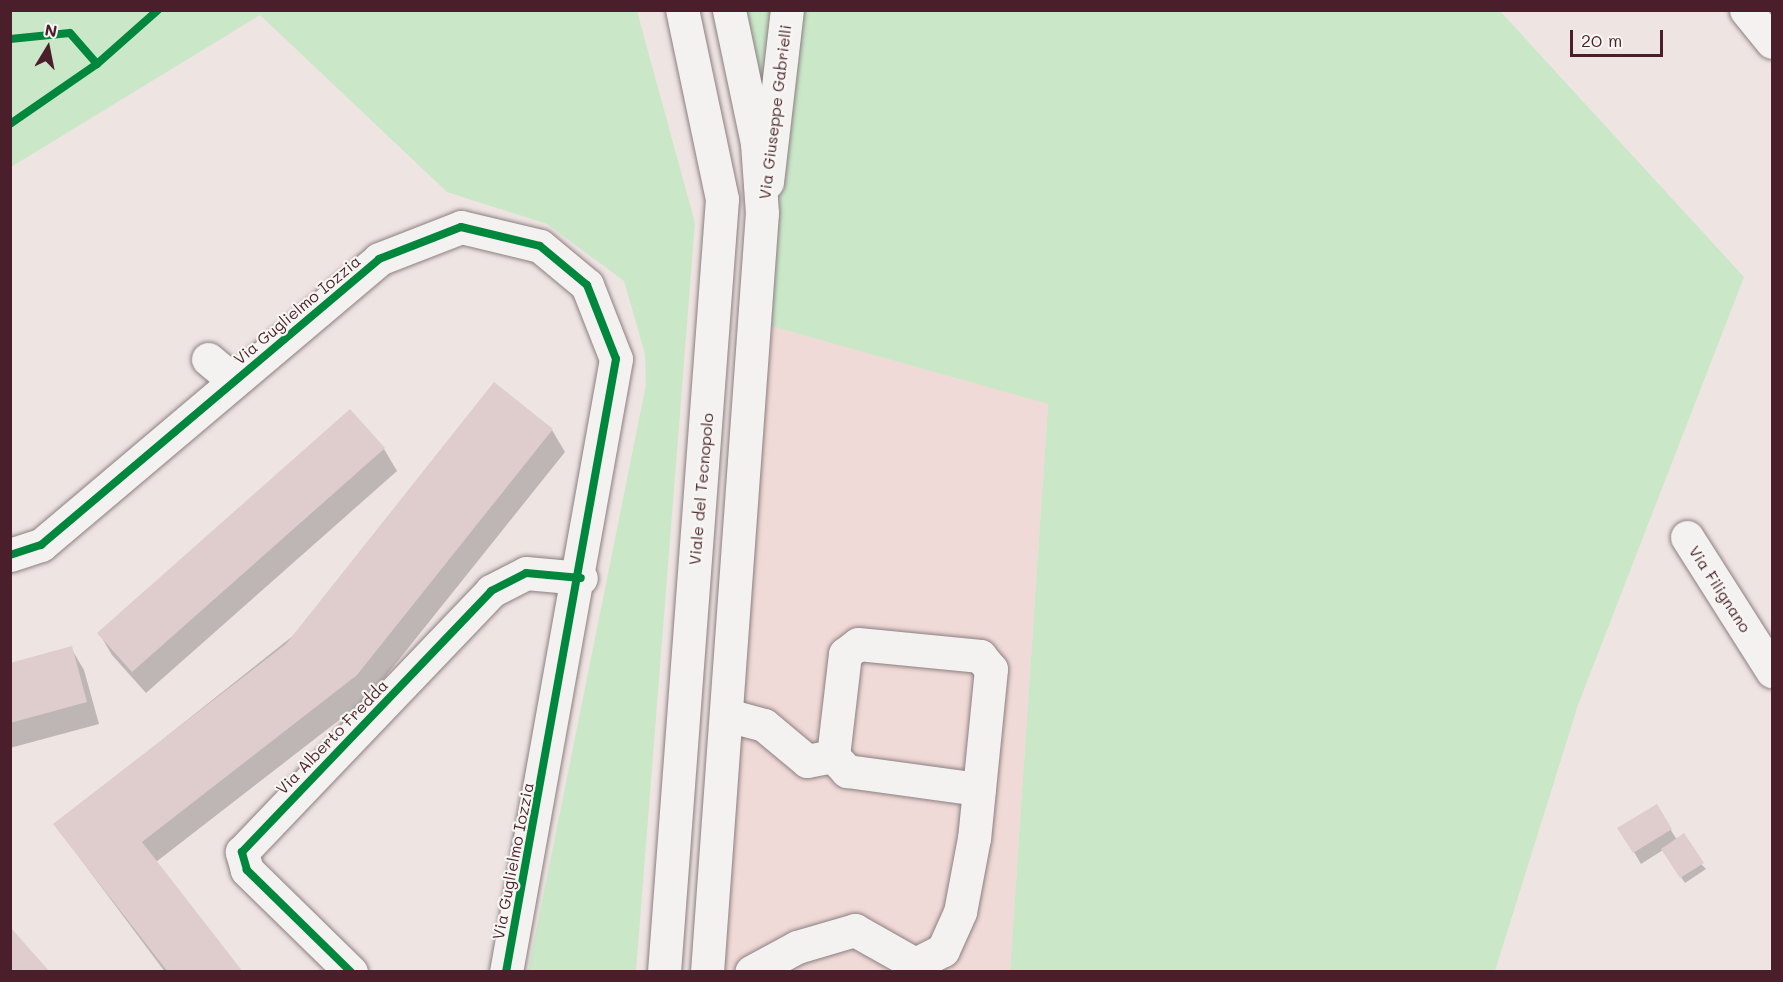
<!DOCTYPE html>
<html>
<head>
<meta charset="utf-8">
<style>
  body { margin:0 }
  #map { position:relative; width:1783px; height:982px; overflow:hidden; background:#eee4e2; font-family:Mali,sans-serif }
  div>[style] { position:absolute }
  .built>* { inset:0; background:#f0dad7 }
  .green>* { inset:0; background:#cae8c8 }
  .shadow>* { inset:0; background:#0003 }
  .building>* { inset:0; background:#decdcc }
  .roads { filter:drop-shadow(0 0 2px #8c7f81) drop-shadow(0 0 2px #8c7f81) }
  .minor>* { height:33px; margin:-16.5px; padding:0 16.5px; transform-origin:16.5px; border-radius:16.5px; background:#f4f2f0 }
  .major>* { height:33px; margin:-16.5px; padding:0 16.5px; transform-origin:16.5px; border-radius:16.5px; background:#f4f2f0 }
  .cycleway>* { height:8px; margin:-4px; padding:0 4px; transform-origin:4px; border-radius:4px; background:#00873e }
  span { translate:-50% -50%; white-space:nowrap; text-align:center; line-height:1.15; -webkit-text-stroke:4.5px #f6f6f2; paint-order:stroke }
  .street-label { font-size:16px; color:#4a1f2b }
  .frame { position:absolute; inset:0; border:12px solid #4a1f2b; pointer-events:none }
  .north { position:absolute; left:18px; top:18px; width:60px; height:60px; -webkit-text-stroke:4px #f6f6f2; paint-order:stroke; rotate:10deg; font-size:16px; font-weight:700; line-height:24px; text-align:center; color:#4a1f2b }
  .north::after { content:''; display:block; margin:auto; width:21px; height:27px; background:#4a1f2b; clip-path:polygon(50% 0,100% 100%,50% 72%,0 100%) }
  .scale { position:absolute; left:1570px; top:30px; width:93px; height:27px; box-sizing:border-box; border:3px solid #4a1f2b; border-top:0; padding-left:8px; font-size:18px; line-height:21px; white-space:nowrap; color:#4a1f2b; -webkit-text-stroke:4px #f6f6f2; paint-order:stroke }
</style>
</head>
<body>
<div id="map">
  <div class="built">
    <i style="clip-path:polygon(757px 322px,1048px 403px,1010px 971px,706px 972px)"></i>
  </div>
  <div class="green">
    <i style="clip-path:polygon(11px 10px,637px 11px,695px 223px,636px 971px,528px 971px,646px 385px,645px 354px,624px 281px,547px 224px,447px 192px,260px 15px,11px 167px)"></i>
    <i style="clip-path:polygon(724px 11px,1500px 11px,1744px 277px,1578px 705px,1495px 971px,1010px 971px,1048px 404px,757px 322px,762px 213px)"></i>
  </div>
  <div class="shadow">
    <i style="clip-path:polygon(552px 430px,565px 452px,369px 697px,156px 862px,242px 972px,165px 972px,55px 825px)"></i>
    <i style="clip-path:polygon(384px 449px,397px 471px,146px 693px,112px 655px,99px 633px)"></i>
    <i style="clip-path:polygon(71px 648px,84px 670px,99px 724px,10px 748px,10px 665px)"></i>
    <i style="clip-path:polygon(1656px 806px,1677px 840px,1706px 869px,1685px 883px,1663px 850px,1641px 864px,1620px 828px)"></i>
  </div>
  <div class="building">
    <i style="clip-path:polygon(494px 382px,553px 429px,357px 675px,142px 842px,243px 972px,168px 972px,53px 824px,286px 644px)"></i>
    <i style="clip-path:polygon(350px 409px,385px 448px,132px 672px,97px 633px)"></i>
    <i style="clip-path:polygon(72px 646px,87px 702px,10px 723px,10px 663px)"></i>
    <i style="clip-path:polygon(1657px 804px,1672px 829px,1633px 853px,1617px 828px)"></i>
    <i style="clip-path:polygon(1684px 833px,1704px 863px,1680px 878px,1661px 849px)"></i>
    <i style="clip-path:polygon(10px 927px,50px 972px,10px 972px)"></i>
  </div>
  <div class="roads">
    <div class="minor">
      <i style="left:1746px;top:10px;width:41px;rotate:50.9deg"></i>
      <i style="left:767px;top:182px;width:173px;rotate:-83.4deg"></i>
      <i style="left:208px;top:359px;width:34px;rotate:40deg"></i>
      <i style="left:1687px;top:537px;width:159px;rotate:57.6deg"></i>
      <i style="left:10px;top:555px;width:33px;rotate:-18deg"></i>
      <i style="left:41px;top:545px;width:443px;rotate:-40.2deg"></i>
      <i style="left:379px;top:259px;width:88px;rotate:-21.3deg"></i>
      <i style="left:461px;top:227px;width:81px;rotate:13.5deg"></i>
      <i style="left:540px;top:246px;width:61px;rotate:39.7deg"></i>
      <i style="left:587px;top:285px;width:79px;rotate:68.6deg"></i>
      <i style="left:616px;top:359px;width:623px;rotate:100.17deg"></i>
      <i style="left:727px;top:715px;width:38px;rotate:15deg"></i>
      <i style="left:764px;top:725px;width:56px;rotate:39.9deg"></i>
      <i style="left:807px;top:761px;width:26px;rotate:-11deg"></i>
      <i style="left:833px;top:756px;width:103px;rotate:-83.3deg"></i>
      <i style="left:845px;top:654px;width:16px;rotate:-38deg"></i>
      <i style="left:858px;top:644px;width:123px;rotate:5.6deg"></i>
      <i style="left:980px;top:656px;width:17px;rotate:50deg"></i>
      <i style="left:991px;top:669px;width:170px;rotate:95.7deg"></i>
      <i style="left:974px;top:838px;width:75px;rotate:100.7deg"></i>
      <i style="left:960px;top:912px;width:42px;rotate:114.1deg"></i>
      <i style="left:943px;top:950px;width:31px;rotate:153deg"></i>
      <i style="left:915px;top:964px;width:69px;rotate:-150.5deg"></i>
      <i style="left:855px;top:930px;width:60px;rotate:163.7deg"></i>
      <i style="left:797px;top:947px;width:52px;rotate:151.5deg"></i>
      <i style="left:833px;top:756px;width:21px;rotate:47deg"></i>
      <i style="left:847px;top:771px;width:133px;rotate:7.8deg"></i>
      <i style="left:351px;top:972px;width:146px;rotate:-135.6deg"></i>
      <i style="left:247px;top:870px;width:19px;rotate:-106deg"></i>
      <i style="left:242px;top:852px;width:361px;rotate:-46.3deg"></i>
      <i style="left:491px;top:591px;width:39px;rotate:-27deg"></i>
      <i style="left:526px;top:573px;width:55px;rotate:5.2deg"></i>
    </div>
    <div class="major">
      <i style="left:664px;top:972px;width:775px;rotate:-85.71deg"></i>
      <i style="left:722px;top:199px;width:193px;rotate:-101.9deg"></i>
      <i style="left:707px;top:972px;width:761px;rotate:-85.86deg"></i>
      <i style="left:762px;top:213px;width:70px;rotate:-94.1deg"></i>
      <i style="left:757px;top:143px;width:136px;rotate:-101.9deg"></i>
    </div>
  </div>
  <div class="cycleway">
    <i style="left:10px;top:39px;width:60px;rotate:-5.7deg"></i>
    <i style="left:70px;top:33px;width:41px;rotate:48.9deg"></i>
    <i style="left:10px;top:124px;width:106px;rotate:-34.6deg"></i>
    <i style="left:97px;top:64px;width:81px;rotate:-41.5deg"></i>
    <i style="left:10px;top:555px;width:33px;rotate:-18deg"></i>
    <i style="left:41px;top:545px;width:443px;rotate:-40.2deg"></i>
    <i style="left:379px;top:259px;width:88px;rotate:-21.3deg"></i>
    <i style="left:461px;top:227px;width:81px;rotate:13.5deg"></i>
    <i style="left:540px;top:246px;width:61px;rotate:39.7deg"></i>
    <i style="left:587px;top:285px;width:79px;rotate:68.6deg"></i>
    <i style="left:616px;top:359px;width:623px;rotate:100.17deg"></i>
    <i style="left:351px;top:972px;width:146px;rotate:-135.6deg"></i>
    <i style="left:247px;top:870px;width:19px;rotate:-106deg"></i>
    <i style="left:242px;top:852px;width:361px;rotate:-46.3deg"></i>
    <i style="left:491px;top:591px;width:39px;rotate:-27deg"></i>
    <i style="left:526px;top:573px;width:55px;rotate:5.2deg"></i>
  </div>
  <div class="street-label">
    <span style="left:775px;top:112px;rotate:-83deg">Via Giuseppe Gabrielli</span>
    <span style="left:297px;top:310px;rotate:-40deg">Via Guglielmo Iozzia</span>
    <span style="left:701px;top:489px;rotate:-85deg">Viale del Tecnopolo</span>
    <span style="left:1720px;top:589px;rotate:57deg">Via Filignano</span>
    <span style="left:332px;top:737px;rotate:-46deg">Via Alberto Fredda</span>
    <span style="left:513px;top:861px;rotate:-79deg">Via Guglielmo Iozzia</span>
  </div>
  <div class="frame"></div>
  <div class="north">N</div>
  <div class="scale">20 m</div>
</div>
</body>
</html>
